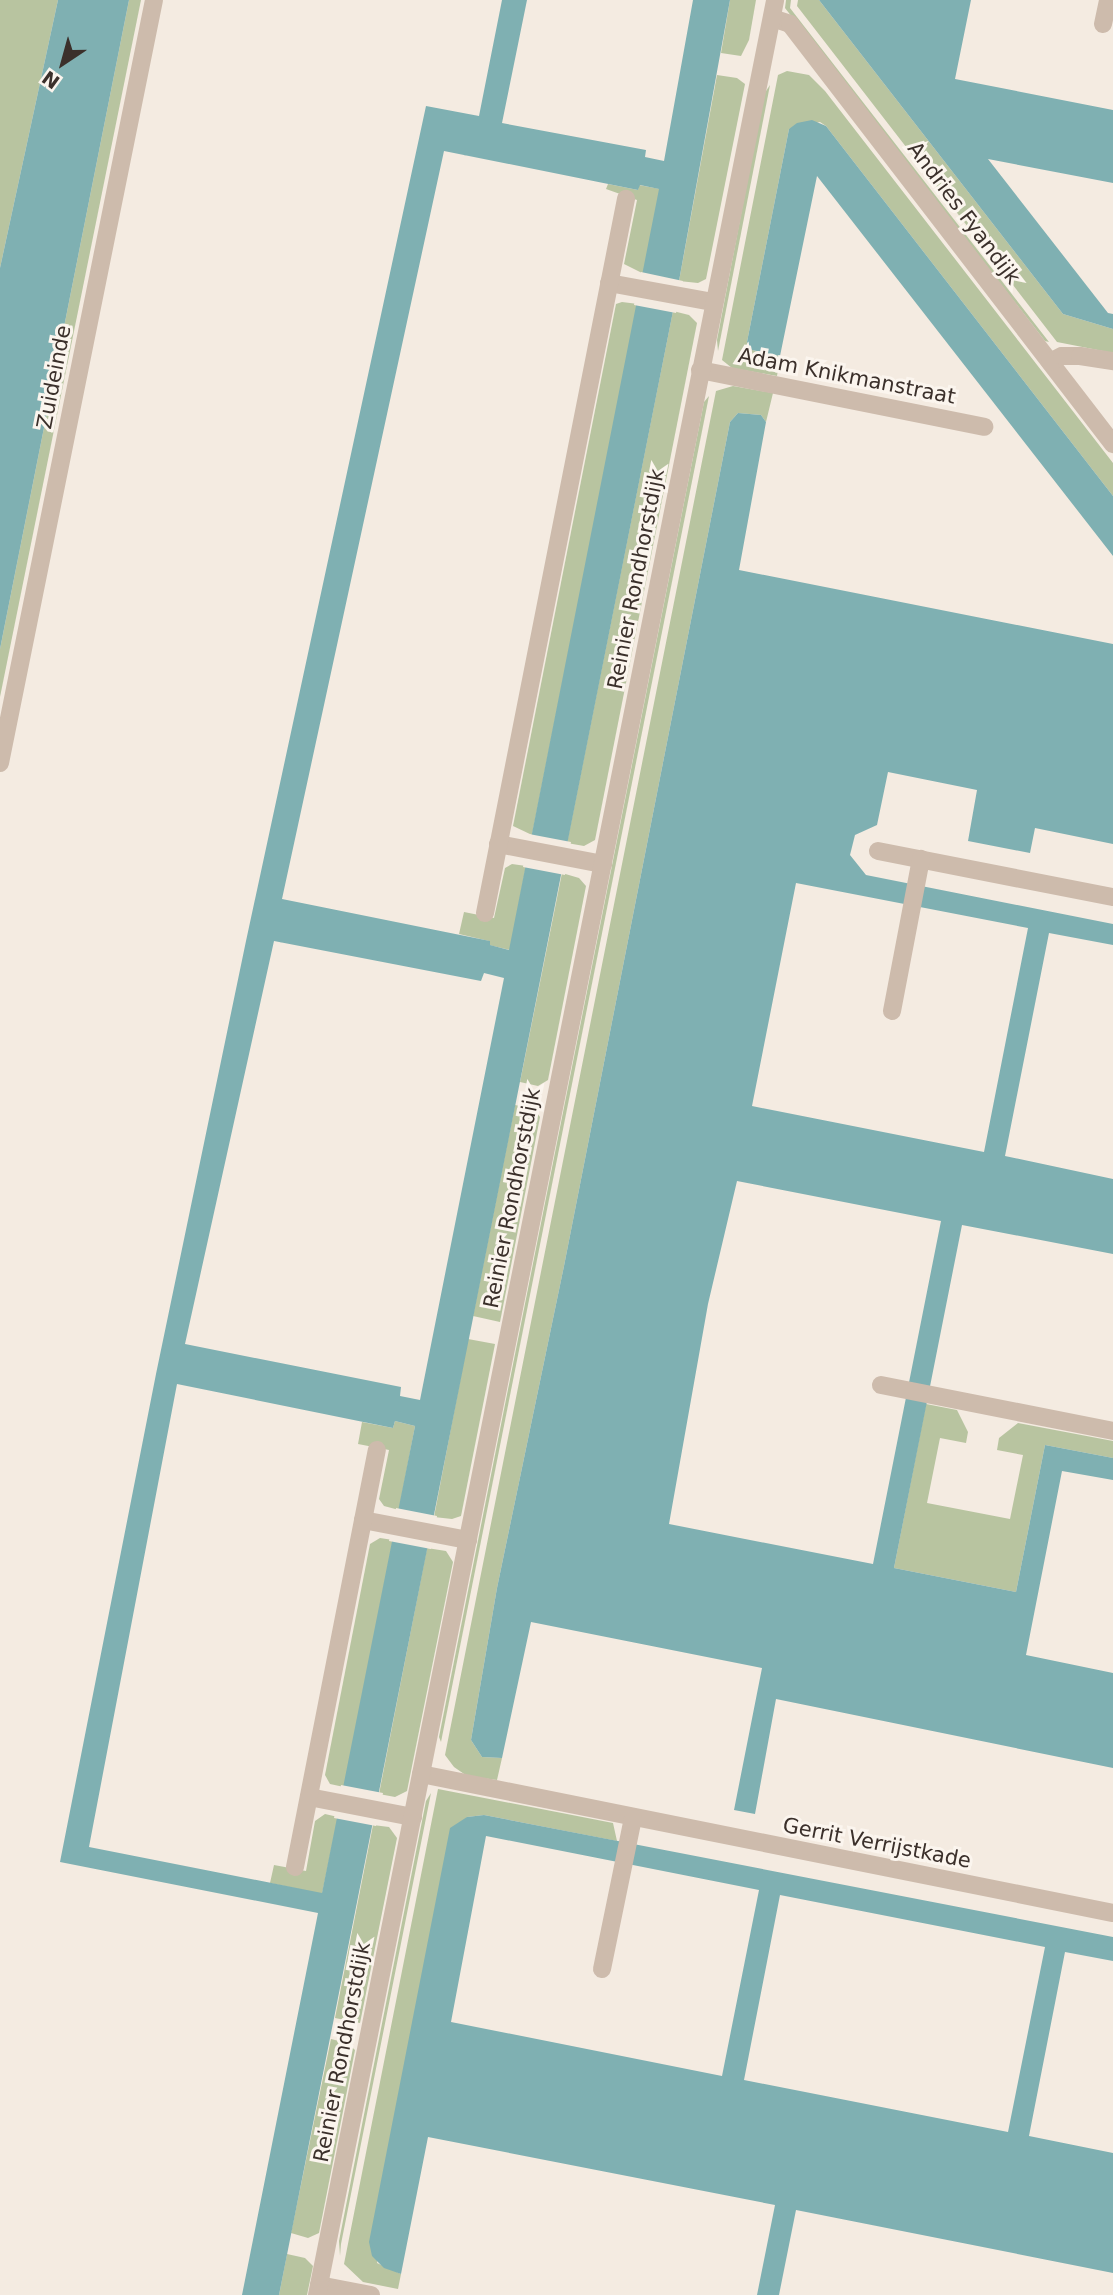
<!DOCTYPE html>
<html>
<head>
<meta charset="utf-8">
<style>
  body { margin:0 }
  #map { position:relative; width:1113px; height:2295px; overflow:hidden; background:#f4ebe1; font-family:"DejaVu Sans",sans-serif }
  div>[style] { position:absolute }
  .green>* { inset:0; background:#b8c4a0 }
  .water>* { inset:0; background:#7fb0b2 }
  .pier>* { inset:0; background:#f4ebe1 }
  .minor>* { height:18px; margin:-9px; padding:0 9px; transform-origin:9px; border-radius:9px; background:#cdbbac }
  span { translate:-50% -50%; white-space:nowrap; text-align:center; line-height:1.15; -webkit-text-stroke:6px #fbf5ee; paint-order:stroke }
  .street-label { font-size:21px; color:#3b302b }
  .north { position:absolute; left:28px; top:28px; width:70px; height:70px; -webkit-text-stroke:5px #fbf5ee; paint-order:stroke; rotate:216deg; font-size:19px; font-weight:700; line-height:28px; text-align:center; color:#3b302b }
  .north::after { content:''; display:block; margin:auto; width:24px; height:32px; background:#3b302b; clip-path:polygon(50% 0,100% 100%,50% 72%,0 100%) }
</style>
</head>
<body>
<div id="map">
  <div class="green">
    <i style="clip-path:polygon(0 0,58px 0,0 268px)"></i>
    <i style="clip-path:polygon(129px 0,141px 0,0 697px,0 649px)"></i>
    <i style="clip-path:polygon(730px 0,756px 0,749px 40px,741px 56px,721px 53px)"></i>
    <i style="clip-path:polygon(786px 0,791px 0,790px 8px,1049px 342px,1045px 341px,785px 8px)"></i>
    <i style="clip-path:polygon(798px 0,819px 0,1063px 314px,1113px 329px,1113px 353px,1057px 342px,797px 6px)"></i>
    <i style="clip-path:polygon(787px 71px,809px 75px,825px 91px,1113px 463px,1113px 496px,826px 126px,820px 122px,789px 129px,747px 342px,752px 350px,780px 356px,777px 376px,732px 368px,722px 360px,778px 75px)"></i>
    <i style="clip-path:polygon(717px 75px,737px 78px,745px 84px,706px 279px,698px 283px,679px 281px)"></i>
    <i style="clip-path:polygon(770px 85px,718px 351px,717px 340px,764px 94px)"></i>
    <i style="clip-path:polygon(608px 184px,638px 190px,639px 185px,660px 189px,644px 274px,624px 264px,637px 200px,606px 189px)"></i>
    <i style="clip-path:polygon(622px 302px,638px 304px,532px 835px,513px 826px,616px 304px)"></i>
    <i style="clip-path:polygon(673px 311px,689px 315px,697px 323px,595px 840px,584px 846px,567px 843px)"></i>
    <i style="clip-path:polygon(733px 386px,773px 393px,766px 422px,761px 415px,738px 413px,730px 422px,564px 1266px,497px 1588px,471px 1740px,482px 1757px,502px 1758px,497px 1780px,467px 1776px,454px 1767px,445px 1755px,716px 391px)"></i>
    <i style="clip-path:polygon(709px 396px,441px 1742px,439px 1737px,704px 402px)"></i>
    <i style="clip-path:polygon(512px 864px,526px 866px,510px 950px,489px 945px,489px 941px,459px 934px,464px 912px,494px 918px,505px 868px)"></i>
    <i style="clip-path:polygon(562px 873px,579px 878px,586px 886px,548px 1080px,538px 1086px,520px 1082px)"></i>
    <i style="clip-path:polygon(515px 1105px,534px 1109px,540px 1117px,500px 1322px,473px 1316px)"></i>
    <i style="clip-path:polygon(468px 1339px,495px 1344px,461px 1516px,452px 1519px,434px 1517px)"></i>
    <i style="clip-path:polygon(926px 1404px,957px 1410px,968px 1432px,966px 1443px,940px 1438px,927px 1503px,1010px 1519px,1023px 1455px,997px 1450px,999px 1438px,1018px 1423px,1113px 1441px,1113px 1458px,1045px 1445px,1016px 1592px,894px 1568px)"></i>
    <i style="clip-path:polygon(395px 1421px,415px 1426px,399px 1510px,384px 1506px,379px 1499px,389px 1450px,358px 1444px,362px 1422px,393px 1428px)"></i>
    <i style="clip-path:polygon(380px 1538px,393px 1540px,344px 1787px,330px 1784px,325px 1775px,370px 1544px)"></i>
    <i style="clip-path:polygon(427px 1548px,446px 1551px,453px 1562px,407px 1791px,395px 1797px,379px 1794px)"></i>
    <i style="clip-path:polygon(438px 1789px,613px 1823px,617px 1841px,484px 1815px,467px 1817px,377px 2263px,401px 2274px,398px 2289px,363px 2282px,344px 2264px)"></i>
    <i style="clip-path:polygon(431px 1793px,341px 2244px,340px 2256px,339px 2241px,426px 1801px)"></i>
    <i style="clip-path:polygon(325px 1814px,338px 1817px,322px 1894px,270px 1883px,274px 1865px,306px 1871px,315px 1821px)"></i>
    <i style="clip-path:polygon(373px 1825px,389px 1827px,397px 1838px,360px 2023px,335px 2018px)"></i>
    <i style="clip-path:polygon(331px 2039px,347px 2043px,355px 2050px,319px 2233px,308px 2238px,291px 2233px)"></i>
    <i style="clip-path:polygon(287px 2254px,305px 2258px,313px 2266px,307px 2295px,279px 2295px)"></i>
  </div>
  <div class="water">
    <i style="clip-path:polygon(58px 0,129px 0,0 649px,0 268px)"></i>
    <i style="clip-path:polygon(evenodd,502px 0,527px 0,502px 123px,646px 150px,645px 157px,664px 161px,693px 0,730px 0,679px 281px,279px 2295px,242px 2295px,318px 1913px,60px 1862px,156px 1374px,246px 941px,426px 106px,479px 116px,502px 0,444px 151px,638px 190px,640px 185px,659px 189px,509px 950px,490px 945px,490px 941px,282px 899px,444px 151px,502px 0,274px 941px,481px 981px,484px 973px,504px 978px,420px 1400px,400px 1396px,401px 1387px,185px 1344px,274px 941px,502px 0,177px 1384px,393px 1428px,395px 1421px,415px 1426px,322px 1893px,89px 1847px,177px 1384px)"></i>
    <i style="clip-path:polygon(819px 0,971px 0,955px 79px,1113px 110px,1113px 183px,988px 159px,1108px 313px,1113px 314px,1113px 329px,1063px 314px)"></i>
    <i style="clip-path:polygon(812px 120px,826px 126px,1113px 496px,1113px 556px,817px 176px,780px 356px,752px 350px,747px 342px,789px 129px,797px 123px)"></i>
    <i style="clip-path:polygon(evenodd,738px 413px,761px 415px,766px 422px,739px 570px,1113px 644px,1113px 844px,1035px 828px,1030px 853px,968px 841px,977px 790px,888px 772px,877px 825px,855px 835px,850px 855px,866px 875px,1113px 924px,1113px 945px,1049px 933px,1005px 1156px,1113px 1179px,1113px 1254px,962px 1225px,894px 1568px,1016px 1592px,1045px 1445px,1113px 1458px,1113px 1480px,1062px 1471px,1026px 1655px,1113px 1673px,1113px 1768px,776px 1699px,755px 1814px,734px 1810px,762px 1668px,531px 1622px,502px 1758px,482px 1757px,471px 1740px,497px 1588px,564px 1266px,730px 422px,738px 413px,796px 883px,1028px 928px,984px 1152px,752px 1106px,796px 883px,738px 413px,737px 1181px,941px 1221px,873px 1564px,669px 1524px,708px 1304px,737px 1181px)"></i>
    <i style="clip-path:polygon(evenodd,484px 1815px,1113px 1937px,1113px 1961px,1065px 1952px,1029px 2136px,1113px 2153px,1113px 2273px,796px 2210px,779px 2295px,757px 2295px,775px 2205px,428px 2137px,401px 2274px,384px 2268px,372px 2256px,369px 2242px,450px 1828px,467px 1817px,484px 1815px,486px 1836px,759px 1890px,722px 2076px,451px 2022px,486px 1836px,484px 1815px,780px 1895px,1045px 1947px,1008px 2132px,744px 2080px,780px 1895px)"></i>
  </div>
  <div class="pier">
    <i style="clip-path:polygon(641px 272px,683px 281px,676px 313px,634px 305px)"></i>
    <i style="clip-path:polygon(529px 834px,571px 842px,565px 875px,523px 867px)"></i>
    <i style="clip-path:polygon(396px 1508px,437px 1516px,431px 1549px,389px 1541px)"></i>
    <i style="clip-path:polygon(341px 1785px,383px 1793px,376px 1826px,334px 1818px)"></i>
  </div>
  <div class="minor">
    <i style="left:772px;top:18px;width:19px;rotate:18deg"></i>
    <i style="left:790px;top:24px;width:530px;rotate:52.44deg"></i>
    <i style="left:1103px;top:24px;width:25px;rotate:-78deg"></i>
    <i style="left:609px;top:283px;width:106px;rotate:10.4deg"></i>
    <i style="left:1050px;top:362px;width:13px;rotate:-27deg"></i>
    <i style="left:1062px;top:356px;width:18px"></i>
    <i style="left:1080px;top:356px;width:33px;rotate:9deg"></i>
    <i style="left:700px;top:370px;width:290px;rotate:11.3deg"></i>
    <i style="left:0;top:763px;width:778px;rotate:-78.59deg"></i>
    <i style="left:498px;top:844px;width:107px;rotate:10.8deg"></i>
    <i style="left:878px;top:851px;width:239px;rotate:11.1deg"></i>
    <i style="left:485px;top:913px;width:728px;rotate:-78.83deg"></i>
    <i style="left:892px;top:1011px;width:155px;rotate:-79.2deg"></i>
    <i style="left:881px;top:1385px;width:237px;rotate:11.2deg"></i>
    <i style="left:363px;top:1520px;width:107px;rotate:10.8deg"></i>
    <i style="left:421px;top:1774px;width:706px;rotate:11.36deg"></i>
    <i style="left:309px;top:1797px;width:106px;rotate:10.9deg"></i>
    <i style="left:295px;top:1867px;width:425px;rotate:-78.9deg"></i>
    <i style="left:602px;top:1969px;width:154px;rotate:-78.4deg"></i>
    <i style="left:319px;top:2285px;width:53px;rotate:10.9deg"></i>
    <i style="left:317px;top:2295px;width:2340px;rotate:-78.71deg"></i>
  </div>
  <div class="street-label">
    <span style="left:964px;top:213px;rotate:53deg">Andries Fyandijk</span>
    <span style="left:847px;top:376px;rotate:11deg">Adam Knikmanstraat</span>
    <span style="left:54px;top:377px;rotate:-79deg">Zuideinde</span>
    <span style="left:636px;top:579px;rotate:-79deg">Reinier Rondhorstdijk</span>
    <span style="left:512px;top:1198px;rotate:-79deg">Reinier Rondhorstdijk</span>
    <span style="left:877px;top:1843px;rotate:11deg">Gerrit Verrijstkade</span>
    <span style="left:342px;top:2052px;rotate:-79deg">Reinier Rondhorstdijk</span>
  </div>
  <div class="north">N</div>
</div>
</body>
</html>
